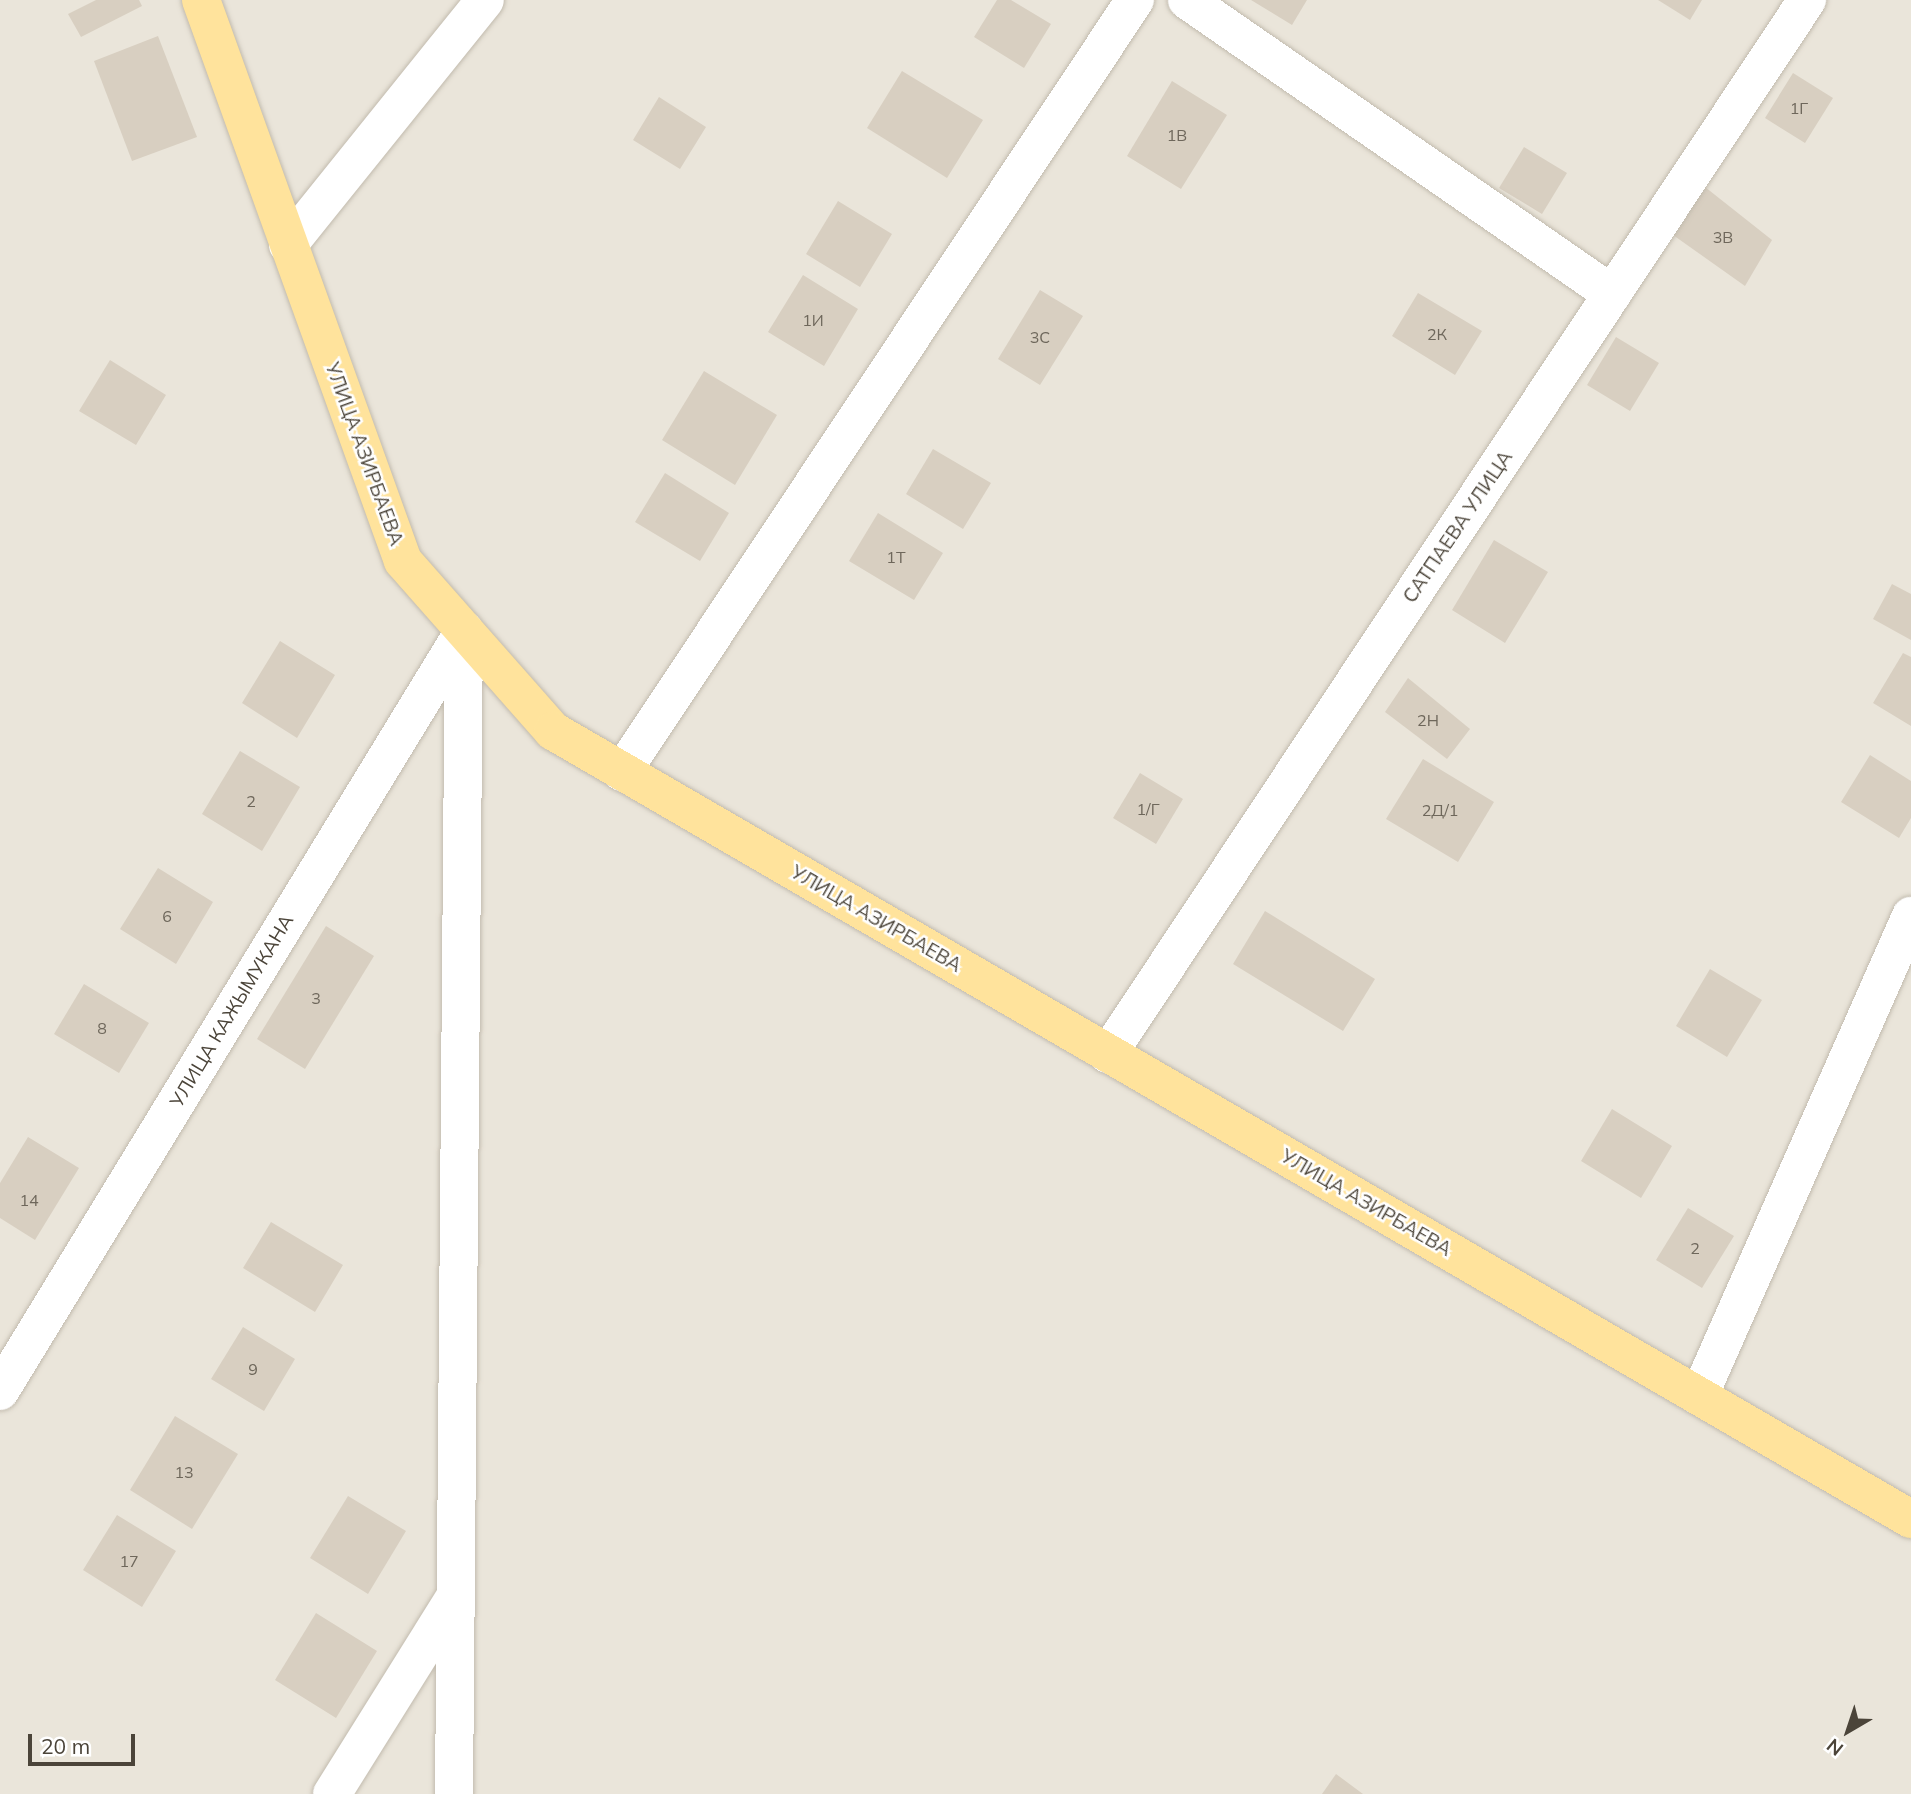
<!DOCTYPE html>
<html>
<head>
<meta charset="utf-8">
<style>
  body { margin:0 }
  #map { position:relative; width:1911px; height:1794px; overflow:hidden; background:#f6f3ec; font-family:Mulish,sans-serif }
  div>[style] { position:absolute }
  .residential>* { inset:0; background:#eae5da }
  .building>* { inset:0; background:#d8cfc1 }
  .roads { filter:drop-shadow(0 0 2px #c2bbae) drop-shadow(0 0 2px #c2bbae) }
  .minor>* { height:38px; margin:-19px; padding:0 19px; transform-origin:19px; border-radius:19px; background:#fff }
  .major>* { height:38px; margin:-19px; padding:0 19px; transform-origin:19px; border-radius:19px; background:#ffe39c }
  span { translate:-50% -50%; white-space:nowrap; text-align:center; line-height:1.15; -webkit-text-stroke:5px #fff; paint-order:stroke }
  .number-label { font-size:16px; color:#6e675b }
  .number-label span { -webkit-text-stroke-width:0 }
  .street-label { font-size:19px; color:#4b4439 }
  .north { position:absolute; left:1813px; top:1696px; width:70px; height:70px; -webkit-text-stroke:5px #fff; paint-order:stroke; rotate:219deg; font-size:19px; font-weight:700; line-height:28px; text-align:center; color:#4b4439 }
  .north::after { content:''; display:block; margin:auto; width:24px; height:32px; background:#4b4439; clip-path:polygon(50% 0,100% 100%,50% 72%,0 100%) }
  .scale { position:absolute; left:28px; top:1734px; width:107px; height:32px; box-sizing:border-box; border:4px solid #4b4439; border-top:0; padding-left:9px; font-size:21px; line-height:24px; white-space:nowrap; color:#4b4439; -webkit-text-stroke:5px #fff; paint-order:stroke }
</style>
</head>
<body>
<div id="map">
  <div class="residential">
    <i style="clip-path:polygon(0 0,1911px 0,1911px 1794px,0 1794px)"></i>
  </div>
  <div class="building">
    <i style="clip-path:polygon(96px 0,139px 0,142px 6px,81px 37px,68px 14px)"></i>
    <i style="clip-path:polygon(997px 0,1011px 0,1051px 24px,1024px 68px,974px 37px)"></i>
    <i style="clip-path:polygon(1251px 0,1307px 0,1292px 25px)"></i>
    <i style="clip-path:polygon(1658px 0,1702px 0,1690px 20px)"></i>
    <i style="clip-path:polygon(158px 36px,197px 137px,132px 161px,94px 61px)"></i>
    <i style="clip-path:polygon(902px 71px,983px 120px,947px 178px,867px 128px)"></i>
    <i style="clip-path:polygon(1793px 73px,1833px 98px,1805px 143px,1765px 118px)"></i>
    <i style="clip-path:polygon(1172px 81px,1227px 115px,1181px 189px,1127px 156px)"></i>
    <i style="clip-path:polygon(659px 97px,706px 127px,680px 169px,633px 140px)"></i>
    <i style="clip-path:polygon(1524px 147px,1567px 173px,1542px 214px,1499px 188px)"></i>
    <i style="clip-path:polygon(1705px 187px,1772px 240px,1745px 286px,1673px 235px)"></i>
    <i style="clip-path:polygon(838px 201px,892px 234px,860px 287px,806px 254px)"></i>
    <i style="clip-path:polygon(803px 275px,858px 309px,824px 366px,768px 332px)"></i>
    <i style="clip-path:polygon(1040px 290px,1083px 316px,1040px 385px,998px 359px)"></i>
    <i style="clip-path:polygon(1418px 293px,1482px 331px,1455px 375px,1392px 336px)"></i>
    <i style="clip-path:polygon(1616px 337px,1659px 363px,1630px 411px,1587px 385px)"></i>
    <i style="clip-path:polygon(110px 360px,166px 395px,136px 445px,79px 411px)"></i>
    <i style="clip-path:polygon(704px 371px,777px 415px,735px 485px,662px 440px)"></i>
    <i style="clip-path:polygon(933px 449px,991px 483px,963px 529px,906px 494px)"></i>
    <i style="clip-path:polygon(665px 473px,729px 513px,700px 561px,635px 522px)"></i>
    <i style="clip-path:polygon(878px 513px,943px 553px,914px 600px,849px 561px)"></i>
    <i style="clip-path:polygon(1494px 540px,1548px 572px,1505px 643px,1452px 610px)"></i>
    <i style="clip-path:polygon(1892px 584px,1911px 594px,1911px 640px,1873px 619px)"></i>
    <i style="clip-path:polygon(280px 641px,335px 675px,297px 738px,242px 703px)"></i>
    <i style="clip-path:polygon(1903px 653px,1911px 657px,1911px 726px,1873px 703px)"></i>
    <i style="clip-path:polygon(1408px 678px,1470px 729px,1447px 759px,1385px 712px)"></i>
    <i style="clip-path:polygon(240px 751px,300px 787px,262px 851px,202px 814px)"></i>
    <i style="clip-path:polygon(1870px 755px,1911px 781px,1911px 818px,1899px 838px,1841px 802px)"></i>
    <i style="clip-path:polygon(1423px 759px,1494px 802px,1458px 862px,1386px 819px)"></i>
    <i style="clip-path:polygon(1140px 773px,1183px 799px,1156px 844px,1113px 818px)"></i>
    <i style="clip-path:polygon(158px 868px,213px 902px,176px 964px,120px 929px)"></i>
    <i style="clip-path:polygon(1265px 911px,1375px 979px,1343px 1031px,1233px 964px)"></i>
    <i style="clip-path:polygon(326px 926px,374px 956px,305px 1069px,257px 1039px)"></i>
    <i style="clip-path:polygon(1710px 969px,1762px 1000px,1727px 1057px,1676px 1026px)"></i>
    <i style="clip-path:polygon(84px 984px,149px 1023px,119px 1073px,54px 1034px)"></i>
    <i style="clip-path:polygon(1612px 1109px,1672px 1146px,1641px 1198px,1581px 1161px)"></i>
    <i style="clip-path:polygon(28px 1137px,79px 1168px,35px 1240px,0 1218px,0 1183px)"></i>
    <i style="clip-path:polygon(1688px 1208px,1734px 1236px,1702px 1288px,1656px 1260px)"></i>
    <i style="clip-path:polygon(271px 1222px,343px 1265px,315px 1312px,243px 1268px)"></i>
    <i style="clip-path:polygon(243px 1327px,295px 1359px,264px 1411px,211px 1379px)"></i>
    <i style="clip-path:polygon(175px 1416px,238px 1454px,192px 1529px,130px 1490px)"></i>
    <i style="clip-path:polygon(348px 1496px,406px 1531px,368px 1594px,310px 1558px)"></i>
    <i style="clip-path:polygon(117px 1515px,176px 1551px,142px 1607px,83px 1570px)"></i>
    <i style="clip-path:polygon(316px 1613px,377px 1651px,336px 1718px,275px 1680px)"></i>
    <i style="clip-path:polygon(1336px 1774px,1363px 1794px,1322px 1794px)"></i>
  </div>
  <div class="roads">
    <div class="minor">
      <i style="left:1187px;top:0;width:517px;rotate:34.67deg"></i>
      <i style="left:288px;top:245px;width:314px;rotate:-51.2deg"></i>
      <i style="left:622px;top:772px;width:927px;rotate:-56.4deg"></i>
      <i style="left:1108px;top:1054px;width:1265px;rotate:-56.45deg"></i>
      <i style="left:0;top:1391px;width:890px;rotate:-58.59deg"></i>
      <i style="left:1699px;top:1396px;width:525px;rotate:-66.17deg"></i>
      <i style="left:332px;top:1794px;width:232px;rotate:-58deg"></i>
      <i style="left:454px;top:1794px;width:1164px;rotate:-89.51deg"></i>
    </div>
    <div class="major">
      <i style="left:201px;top:0;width:596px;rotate:70.2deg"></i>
      <i style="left:403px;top:561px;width:227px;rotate:48.6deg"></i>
      <i style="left:553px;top:731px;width:1570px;rotate:30.13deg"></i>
    </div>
  </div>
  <div class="number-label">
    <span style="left:1799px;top:108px">1Г</span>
    <span style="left:1177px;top:135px">1В</span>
    <span style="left:1723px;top:237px">3В</span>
    <span style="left:813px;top:320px">1И</span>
    <span style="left:1437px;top:334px">2К</span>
    <span style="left:1040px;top:337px">3С</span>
    <span style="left:896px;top:557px">1Т</span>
    <span style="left:1428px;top:720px">2Н</span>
    <span style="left:251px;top:801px">2</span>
    <span style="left:1148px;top:809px">1/Г</span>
    <span style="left:1440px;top:810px">2Д/1</span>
    <span style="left:167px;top:916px">6</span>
    <span style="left:316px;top:998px">3</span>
    <span style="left:102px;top:1028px">8</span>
    <span style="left:29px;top:1200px">14</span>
    <span style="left:1695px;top:1248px">2</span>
    <span style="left:253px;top:1369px">9</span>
    <span style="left:184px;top:1472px">13</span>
    <span style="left:129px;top:1561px">17</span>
  </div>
  <div class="street-label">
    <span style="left:364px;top:454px;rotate:70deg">УЛИЦА АЗИРБАЕВА</span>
    <span style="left:1458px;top:527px;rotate:-56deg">САТПАЕВА УЛИЦА</span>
    <span style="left:876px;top:919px;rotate:30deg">УЛИЦА АЗИРБАЕВА</span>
    <span style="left:232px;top:1011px;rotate:-59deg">УЛИЦА КАЖЫМУКАНА</span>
    <span style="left:1366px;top:1203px;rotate:30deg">УЛИЦА АЗИРБАЕВА</span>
  </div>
  <div class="north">N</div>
  <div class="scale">20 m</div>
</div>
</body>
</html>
